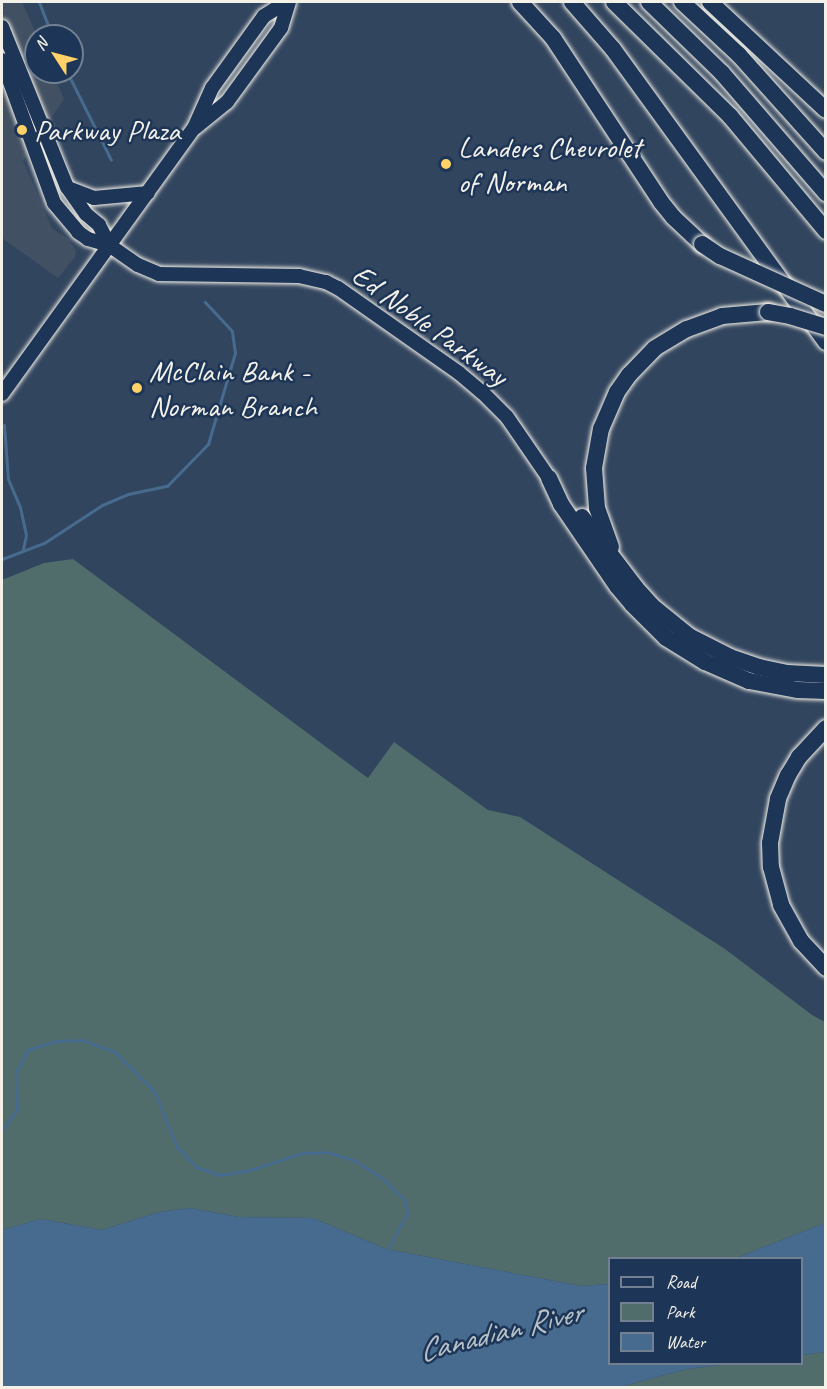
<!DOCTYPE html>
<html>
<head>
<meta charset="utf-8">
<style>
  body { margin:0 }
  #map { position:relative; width:827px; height:1389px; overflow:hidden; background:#32455e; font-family:Caveat,sans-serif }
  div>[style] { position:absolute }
  .built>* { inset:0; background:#415063 }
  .green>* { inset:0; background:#516d6b }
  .water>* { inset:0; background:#476b8e }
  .stream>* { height:3px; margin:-1.5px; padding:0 1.5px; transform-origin:1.5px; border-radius:1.5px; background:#476b8e }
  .roads { filter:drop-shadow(0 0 2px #f4f1e8) drop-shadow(0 0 2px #f4f1e8) }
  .major>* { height:14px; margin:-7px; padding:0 7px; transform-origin:7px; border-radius:7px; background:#1d3557 }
  .highway>* { height:16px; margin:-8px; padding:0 8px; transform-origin:8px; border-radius:8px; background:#1d3557 }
  .bridges { filter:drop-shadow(0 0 2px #f4f1e8) drop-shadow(0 0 2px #f4f1e8) }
  .highway-bridge>* { height:16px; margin:-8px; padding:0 8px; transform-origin:8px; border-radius:8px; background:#1d3557 }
  .dots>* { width:16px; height:16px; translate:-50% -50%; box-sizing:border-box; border:3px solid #1d3557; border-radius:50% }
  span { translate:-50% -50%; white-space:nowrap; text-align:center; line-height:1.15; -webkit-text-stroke:5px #1d3557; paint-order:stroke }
  .poi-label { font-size:30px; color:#f4f1e8 }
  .left { translate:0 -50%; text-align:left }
  .street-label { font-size:30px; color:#f4f1e8 }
  .water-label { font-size:32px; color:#b7c2c8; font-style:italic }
  .frame { position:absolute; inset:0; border:3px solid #f4f1e8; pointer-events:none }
  .legend { position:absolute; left:608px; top:1257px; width:195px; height:108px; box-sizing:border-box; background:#1d3557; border:2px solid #738091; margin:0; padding:8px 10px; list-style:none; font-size:18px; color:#f4f1e8 }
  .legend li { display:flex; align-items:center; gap:12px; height:30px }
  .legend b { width:30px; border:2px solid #738091 }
  .north { position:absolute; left:24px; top:24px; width:60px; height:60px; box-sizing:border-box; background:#1d3557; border:2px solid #738091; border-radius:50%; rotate:306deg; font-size:16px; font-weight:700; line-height:24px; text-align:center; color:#f4f1e8 }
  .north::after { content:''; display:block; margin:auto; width:21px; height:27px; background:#ffd166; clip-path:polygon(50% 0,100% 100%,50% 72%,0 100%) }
</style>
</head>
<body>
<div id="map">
  <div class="built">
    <i style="clip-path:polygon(2px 2px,22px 2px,37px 36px,36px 72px,52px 72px,64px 99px,23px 161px,52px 228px,68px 239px,76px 250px,75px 257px,58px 278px,2px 238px)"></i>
  </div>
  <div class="green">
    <i style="clip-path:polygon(73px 559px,368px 778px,394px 742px,488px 810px,520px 817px,725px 949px,812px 1015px,825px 1022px,825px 1223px,736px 1258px,610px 1258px,609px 1284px,581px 1286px,386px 1249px,313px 1218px,239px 1217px,190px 1208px,159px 1212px,102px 1230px,41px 1219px,2px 1230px,2px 580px,44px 563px)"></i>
    <i style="clip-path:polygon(825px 1352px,825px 1387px,616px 1388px,687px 1369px,730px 1364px,802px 1364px,802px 1355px)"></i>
  </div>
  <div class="water">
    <i style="clip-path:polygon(190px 1208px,239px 1217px,313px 1218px,386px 1249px,581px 1286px,609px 1284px,610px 1364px,730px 1364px,687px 1369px,616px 1388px,2px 1387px,2px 1230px,41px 1219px,102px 1230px,159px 1212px)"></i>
    <i style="clip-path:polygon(825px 1223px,825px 1352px,802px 1355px,802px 1258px,736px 1258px)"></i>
  </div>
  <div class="stream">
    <i style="left:39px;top:2px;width:36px;rotate:69deg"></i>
    <i style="left:67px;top:72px;width:98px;rotate:63.4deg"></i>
    <i style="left:4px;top:425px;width:54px;rotate:85.8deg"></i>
    <i style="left:8px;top:479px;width:30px;rotate:67deg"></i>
    <i style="left:20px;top:507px;width:29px;rotate:78deg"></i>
    <i style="left:26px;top:535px;width:14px;rotate:102deg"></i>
    <i style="left:2px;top:559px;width:45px;rotate:-20.9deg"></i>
    <i style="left:44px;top:543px;width:69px;rotate:-33.2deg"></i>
    <i style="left:102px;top:505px;width:28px;rotate:-23deg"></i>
    <i style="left:128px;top:494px;width:40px;rotate:-12deg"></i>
    <i style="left:167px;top:486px;width:59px;rotate:-45.7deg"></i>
    <i style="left:208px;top:444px;width:95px;rotate:-73.5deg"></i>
    <i style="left:235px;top:353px;width:22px;rotate:-98deg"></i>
    <i style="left:232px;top:331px;width:40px;rotate:-133deg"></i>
    <i style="left:2px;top:1131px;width:27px;rotate:-56deg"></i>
    <i style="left:17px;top:1109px;width:36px;rotate:-92deg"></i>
    <i style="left:16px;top:1073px;width:25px;rotate:-64deg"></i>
    <i style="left:27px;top:1050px;width:30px;rotate:-17deg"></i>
    <i style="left:56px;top:1041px;width:26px;rotate:-2deg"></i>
    <i style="left:82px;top:1040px;width:35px;rotate:20deg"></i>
    <i style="left:115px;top:1052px;width:55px;rotate:45deg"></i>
    <i style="left:154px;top:1091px;width:61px;rotate:67.7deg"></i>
    <i style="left:177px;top:1147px;width:28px;rotate:46deg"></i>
    <i style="left:196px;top:1167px;width:25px;rotate:18deg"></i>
    <i style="left:220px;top:1175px;width:30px;rotate:-9deg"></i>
    <i style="left:250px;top:1170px;width:55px;rotate:-18.1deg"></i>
    <i style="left:302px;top:1153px;width:25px;rotate:-2deg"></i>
    <i style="left:327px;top:1152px;width:28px;rotate:17deg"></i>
    <i style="left:354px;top:1160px;width:32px;rotate:32deg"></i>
    <i style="left:381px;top:1177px;width:32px;rotate:44deg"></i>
    <i style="left:404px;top:1199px;width:14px;rotate:78deg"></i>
    <i style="left:407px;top:1213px;width:45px;rotate:117.7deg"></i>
  </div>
  <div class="roads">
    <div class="major">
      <i style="left:2px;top:27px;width:173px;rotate:67.9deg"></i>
      <i style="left:67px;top:187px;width:33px;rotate:55deg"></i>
      <i style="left:86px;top:214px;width:17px;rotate:40deg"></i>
      <i style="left:99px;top:225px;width:22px;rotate:63deg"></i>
      <i style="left:2px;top:60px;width:152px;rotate:70deg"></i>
      <i style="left:54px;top:203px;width:38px;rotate:50deg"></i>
      <i style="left:78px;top:232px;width:12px;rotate:35deg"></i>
      <i style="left:88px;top:239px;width:22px;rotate:16deg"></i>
      <i style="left:109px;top:245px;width:35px;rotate:35deg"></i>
      <i style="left:138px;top:265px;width:23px;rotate:23deg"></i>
      <i style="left:159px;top:274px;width:140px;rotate:0.8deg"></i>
      <i style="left:299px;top:276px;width:28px;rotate:13deg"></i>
      <i style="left:326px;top:282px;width:13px;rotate:27deg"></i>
      <i style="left:338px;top:288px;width:148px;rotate:35.1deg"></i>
      <i style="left:459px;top:373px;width:30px;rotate:40deg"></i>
      <i style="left:482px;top:392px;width:35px;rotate:45deg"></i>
      <i style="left:507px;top:417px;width:74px;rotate:55.5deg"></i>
      <i style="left:196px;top:127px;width:40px;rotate:-39deg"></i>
      <i style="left:227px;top:102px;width:92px;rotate:-53.9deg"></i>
      <i style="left:281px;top:28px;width:27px;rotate:-73deg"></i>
      <i style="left:68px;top:188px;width:28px;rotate:21deg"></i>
      <i style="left:94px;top:198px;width:54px;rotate:-5.3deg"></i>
      <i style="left:2px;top:394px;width:328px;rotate:-54.2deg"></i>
      <i style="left:194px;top:128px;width:44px;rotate:-65.8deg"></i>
      <i style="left:212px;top:88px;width:89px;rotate:-54.2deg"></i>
      <i style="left:264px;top:16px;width:26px;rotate:-32deg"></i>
    </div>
    <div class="highway">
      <i style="left:520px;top:2px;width:49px;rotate:47.5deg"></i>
      <i style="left:553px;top:38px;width:196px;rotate:56.6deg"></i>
      <i style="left:661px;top:202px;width:19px;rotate:51deg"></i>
      <i style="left:673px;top:217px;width:40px;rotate:43deg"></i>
      <i style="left:572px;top:2px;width:62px;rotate:48.9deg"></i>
      <i style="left:613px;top:49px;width:362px;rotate:54deg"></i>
      <i style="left:614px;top:2px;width:163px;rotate:44.5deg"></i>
      <i style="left:730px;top:116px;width:150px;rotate:50.1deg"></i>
      <i style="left:649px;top:2px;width:102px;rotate:44.2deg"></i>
      <i style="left:722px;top:73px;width:159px;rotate:49.1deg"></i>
      <i style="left:682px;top:2px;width:78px;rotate:42.9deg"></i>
      <i style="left:739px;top:55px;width:130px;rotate:48.1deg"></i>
      <i style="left:710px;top:2px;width:158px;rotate:43deg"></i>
      <i style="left:549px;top:478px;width:29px;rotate:65deg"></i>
      <i style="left:561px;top:504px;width:99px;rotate:55.7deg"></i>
      <i style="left:617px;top:586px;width:23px;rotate:50deg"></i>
      <i style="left:632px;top:604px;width:48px;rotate:45deg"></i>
      <i style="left:666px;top:638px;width:46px;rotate:31.6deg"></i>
      <i style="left:705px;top:662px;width:48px;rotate:23.4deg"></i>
      <i style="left:749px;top:681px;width:50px;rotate:10.4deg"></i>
      <i style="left:798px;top:690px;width:28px;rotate:2deg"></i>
      <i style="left:582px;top:517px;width:89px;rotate:52.7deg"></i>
      <i style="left:636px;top:588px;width:24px;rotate:48deg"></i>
      <i style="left:652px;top:606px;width:48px;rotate:39deg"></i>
      <i style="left:689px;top:636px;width:46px;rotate:27.1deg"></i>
      <i style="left:730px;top:657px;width:31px;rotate:19deg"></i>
      <i style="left:759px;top:667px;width:29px;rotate:12deg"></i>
      <i style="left:787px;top:673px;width:39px;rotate:3deg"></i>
      <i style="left:611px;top:547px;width:41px;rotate:-109.7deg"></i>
      <i style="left:597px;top:508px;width:40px;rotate:-94.3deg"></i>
      <i style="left:594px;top:468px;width:40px;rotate:-80deg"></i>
      <i style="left:601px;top:429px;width:40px;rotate:-66.6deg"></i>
      <i style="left:617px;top:392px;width:21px;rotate:-55deg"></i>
      <i style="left:629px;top:375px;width:37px;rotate:-46deg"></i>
      <i style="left:655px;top:348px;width:37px;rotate:-31deg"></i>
      <i style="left:687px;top:329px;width:37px;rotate:-20deg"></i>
      <i style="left:722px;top:316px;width:46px;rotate:-5deg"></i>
      <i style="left:826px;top:728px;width:40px;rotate:133deg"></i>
      <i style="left:799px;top:757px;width:21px;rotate:121deg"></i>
      <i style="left:788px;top:775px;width:26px;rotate:113deg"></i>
      <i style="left:778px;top:799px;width:45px;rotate:100.3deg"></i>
      <i style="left:770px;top:843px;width:24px;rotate:88deg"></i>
      <i style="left:771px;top:867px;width:39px;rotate:75deg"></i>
      <i style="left:781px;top:905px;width:41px;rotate:60.9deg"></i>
      <i style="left:801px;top:941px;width:37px;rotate:47deg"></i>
    </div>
  </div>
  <div class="bridges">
    <div class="highway-bridge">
      <i style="left:702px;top:244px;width:22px;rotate:34deg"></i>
      <i style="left:720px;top:256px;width:116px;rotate:24.4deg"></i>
      <i style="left:768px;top:312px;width:22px;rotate:10deg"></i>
      <i style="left:790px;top:316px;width:38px;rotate:17deg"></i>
    </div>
  </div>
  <div class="dots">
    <i style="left:22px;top:130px;background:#ffd166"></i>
    <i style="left:446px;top:164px;background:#ffd166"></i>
    <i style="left:137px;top:388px;background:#ffd166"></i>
  </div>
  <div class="poi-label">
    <span class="left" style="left:34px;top:130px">Parkway Plaza</span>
    <span class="left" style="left:458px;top:164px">Landers Chevrolet<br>of Norman</span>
    <span class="left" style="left:149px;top:388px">McClain Bank -<br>Norman Branch</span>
  </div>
  <div class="street-label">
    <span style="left:430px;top:325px;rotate:36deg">Ed Noble Parkway</span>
  </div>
  <div class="water-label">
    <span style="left:500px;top:1332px;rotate:-14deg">Canadian River</span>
  </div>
  <div class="frame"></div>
  <ul class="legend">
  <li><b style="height:8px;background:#1d3557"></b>Road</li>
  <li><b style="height:16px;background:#516d6b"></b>Park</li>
  <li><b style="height:16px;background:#476b8e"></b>Water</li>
  </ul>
  <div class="north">N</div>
</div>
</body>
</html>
